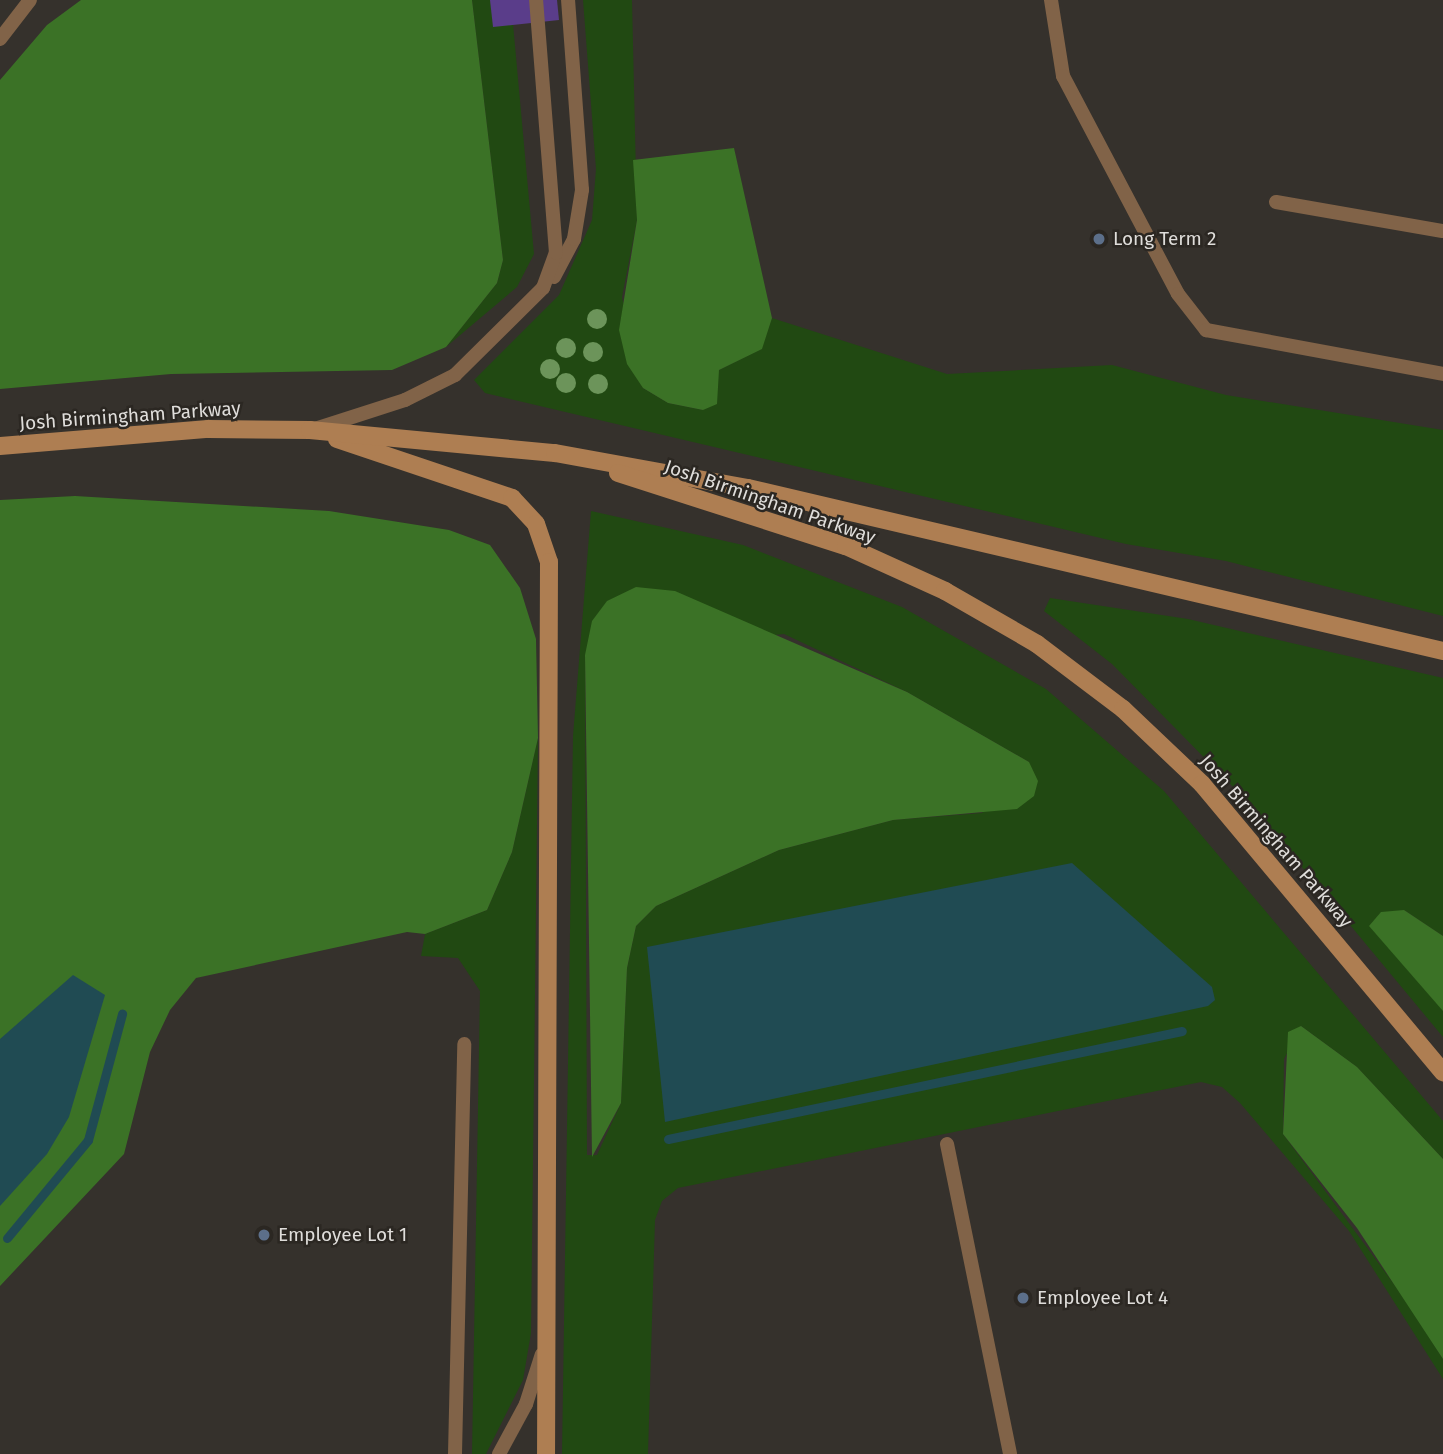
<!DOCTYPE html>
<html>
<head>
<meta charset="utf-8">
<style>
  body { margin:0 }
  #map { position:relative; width:1443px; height:1454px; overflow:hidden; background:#35312c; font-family:"Fira Sans",sans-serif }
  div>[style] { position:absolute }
  .green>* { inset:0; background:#214912 }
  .forest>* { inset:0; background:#3b7226 }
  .water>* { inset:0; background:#204b53 }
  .stream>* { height:9px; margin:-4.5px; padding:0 4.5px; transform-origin:4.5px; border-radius:4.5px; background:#204b53 }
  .building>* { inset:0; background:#5a3d8a }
  .lane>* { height:14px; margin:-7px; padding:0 7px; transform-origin:7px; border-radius:7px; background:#816348 }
  .secondary>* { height:18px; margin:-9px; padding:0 9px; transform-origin:9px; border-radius:9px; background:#ae7e52 }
  .trees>* { width:20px; height:20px; margin:-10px; border-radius:50%; background:#6c945a }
  .dots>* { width:19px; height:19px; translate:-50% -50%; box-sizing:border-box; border:4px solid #2b2722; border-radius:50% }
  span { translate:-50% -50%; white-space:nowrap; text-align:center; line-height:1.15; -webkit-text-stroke:5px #2b2722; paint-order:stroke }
  .poi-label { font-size:19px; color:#dfddda }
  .left { translate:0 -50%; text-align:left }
  .street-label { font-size:19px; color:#dfddda }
</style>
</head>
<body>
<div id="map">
  <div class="green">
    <i style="clip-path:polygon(472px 0,490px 0,513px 24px,534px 254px,517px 287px,446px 347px,497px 283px,503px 260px)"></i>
    <i style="clip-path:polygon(583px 0,632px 0,637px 220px,622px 297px,643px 388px,668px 403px,703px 410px,719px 370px,761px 349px,772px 318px,947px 374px,1112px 365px,1226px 395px,1443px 430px,1443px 616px,1226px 561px,1126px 544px,485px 393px,474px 380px,559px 295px,592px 220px,596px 169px)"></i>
    <i style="clip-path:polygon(evenodd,591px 511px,743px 545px,902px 607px,1046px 689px,1164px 791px,1443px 1121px,1443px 1159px,1357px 1067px,1301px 1026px,1284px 1059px,1283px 1134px,1405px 1299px,1443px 1359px,1443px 1379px,1349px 1231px,1240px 1103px,1222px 1087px,1201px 1082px,678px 1188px,662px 1201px,655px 1220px,648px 1454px,562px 1454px,573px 736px,591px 511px,784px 634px,907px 692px,1029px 762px,982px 813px,893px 820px,779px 850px,656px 906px,636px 926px,627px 968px,621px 1103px,597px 1155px,587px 1155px,585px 655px,784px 634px)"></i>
    <i style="clip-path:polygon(1050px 598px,1188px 619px,1443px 678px,1443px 936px,1404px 910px,1443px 1011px,1443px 1037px,1248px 802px,1112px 664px,1044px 611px)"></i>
    <i style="clip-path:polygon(538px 738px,531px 1333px,523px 1380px,486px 1454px,472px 1454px,480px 991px,458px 958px,421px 956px,425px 934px,487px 910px,512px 852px)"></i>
  </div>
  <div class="forest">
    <i style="clip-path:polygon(81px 0,472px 0,503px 260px,497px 283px,446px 347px,392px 370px,171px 374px,0 389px,0 80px,47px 25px)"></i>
    <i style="clip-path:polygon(734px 148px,772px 318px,762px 349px,719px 370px,717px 404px,703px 410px,668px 403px,643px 388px,627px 364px,619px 330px,637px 220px,633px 160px)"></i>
    <i style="clip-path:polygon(75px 496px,329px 511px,449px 530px,490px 545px,520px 588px,536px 639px,538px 738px,512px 852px,487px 910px,425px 934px,407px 932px,196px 978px,170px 1010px,150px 1052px,124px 1154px,0 1286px,0 500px)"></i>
    <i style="clip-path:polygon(636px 587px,675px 591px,907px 692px,1029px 762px,1038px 781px,1034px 796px,1017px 809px,893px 820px,779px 850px,656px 906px,636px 926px,627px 968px,621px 1103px,592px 1157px,585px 655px,592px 621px,607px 601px)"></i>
    <i style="clip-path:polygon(1404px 910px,1443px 936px,1443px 1011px,1369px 926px,1381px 912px)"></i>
    <i style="clip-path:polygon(1301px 1026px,1357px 1067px,1443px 1159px,1443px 1359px,1357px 1228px,1283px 1134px,1288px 1032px)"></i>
  </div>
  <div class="water">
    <i style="clip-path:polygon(1072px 863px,1212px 987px,1215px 1000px,1208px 1006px,665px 1122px,647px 947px)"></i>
    <i style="clip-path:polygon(73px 975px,105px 995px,69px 1117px,47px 1154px,0 1206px,0 1039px)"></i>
  </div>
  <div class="stream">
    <i style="left:668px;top:1139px;width:525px;rotate:-11.87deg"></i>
    <i style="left:7px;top:1238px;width:127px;rotate:-50.4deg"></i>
    <i style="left:88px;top:1140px;width:131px;rotate:-74.9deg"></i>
  </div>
  <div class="building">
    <i style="clip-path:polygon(490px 0,557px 0,559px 20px,493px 27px)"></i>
  </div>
  <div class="lane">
    <i style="left:1051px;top:0;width:77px;rotate:81deg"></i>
    <i style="left:1063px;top:76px;width:246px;rotate:62.2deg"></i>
    <i style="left:1178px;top:294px;width:46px;rotate:52.1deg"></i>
    <i style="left:1206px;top:330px;width:241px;rotate:10.5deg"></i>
    <i style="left:0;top:39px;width:49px;rotate:-52.4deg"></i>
    <i style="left:1276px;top:202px;width:169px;rotate:9.9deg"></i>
    <i style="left:554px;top:277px;width:43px;rotate:-62.2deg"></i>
    <i style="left:574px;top:239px;width:50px;rotate:-80.7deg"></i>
    <i style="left:582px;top:190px;width:191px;rotate:-94.2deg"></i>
    <i style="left:315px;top:429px;width:95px;rotate:-17.9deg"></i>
    <i style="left:405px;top:400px;width:56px;rotate:-26.6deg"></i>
    <i style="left:455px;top:375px;width:124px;rotate:-44.7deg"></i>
    <i style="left:543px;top:288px;width:37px;rotate:-70deg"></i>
    <i style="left:556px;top:253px;width:254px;rotate:-94.5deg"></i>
    <i style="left:947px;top:1144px;width:316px;rotate:78.5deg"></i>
    <i style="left:455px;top:1454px;width:410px;rotate:-88.7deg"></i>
    <i style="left:499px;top:1454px;width:57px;rotate:-61.6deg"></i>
    <i style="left:526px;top:1404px;width:52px;rotate:-72.3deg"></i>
  </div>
  <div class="secondary">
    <i style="left:337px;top:439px;width:185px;rotate:18.6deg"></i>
    <i style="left:512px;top:498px;width:35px;rotate:47deg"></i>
    <i style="left:536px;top:524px;width:40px;rotate:71.1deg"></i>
    <i style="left:549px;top:562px;width:892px;rotate:90.19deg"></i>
    <i style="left:0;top:446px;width:209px;rotate:-4.7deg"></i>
    <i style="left:208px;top:429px;width:102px;rotate:0.6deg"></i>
    <i style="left:310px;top:430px;width:246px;rotate:5.4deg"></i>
    <i style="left:555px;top:453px;width:196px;rotate:10.3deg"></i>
    <i style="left:748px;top:488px;width:714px;rotate:13.2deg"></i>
    <i style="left:618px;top:473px;width:239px;rotate:17.8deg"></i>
    <i style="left:846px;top:546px;width:109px;rotate:24.4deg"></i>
    <i style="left:945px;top:591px;width:106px;rotate:29.9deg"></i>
    <i style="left:1037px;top:644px;width:108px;rotate:37.1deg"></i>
    <i style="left:1123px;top:709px;width:109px;rotate:43.5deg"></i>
    <i style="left:1202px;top:784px;width:376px;rotate:50.1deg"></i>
  </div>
  <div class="trees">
    <i style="left:597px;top:319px"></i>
    <i style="left:566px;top:348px"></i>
    <i style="left:593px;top:352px"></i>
    <i style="left:550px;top:369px"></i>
    <i style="left:566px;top:383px"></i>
    <i style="left:598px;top:384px"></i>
  </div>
  <div class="dots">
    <i style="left:1099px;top:239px;background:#5c6f8a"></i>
    <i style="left:264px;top:1235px;background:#5c6f8a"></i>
    <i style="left:1023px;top:1298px;background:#5c6f8a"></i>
  </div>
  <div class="poi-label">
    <span class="left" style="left:1113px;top:239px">Long Term 2</span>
    <span class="left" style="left:278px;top:1235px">Employee Lot 1</span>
    <span class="left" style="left:1037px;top:1298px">Employee Lot 4</span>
  </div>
  <div class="street-label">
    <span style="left:130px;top:416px;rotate:-4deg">Josh Birmingham Parkway</span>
    <span style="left:770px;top:502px;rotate:19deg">Josh Birmingham Parkway</span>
    <span style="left:1276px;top:841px;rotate:49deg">Josh Birmingham Parkway</span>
  </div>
</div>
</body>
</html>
